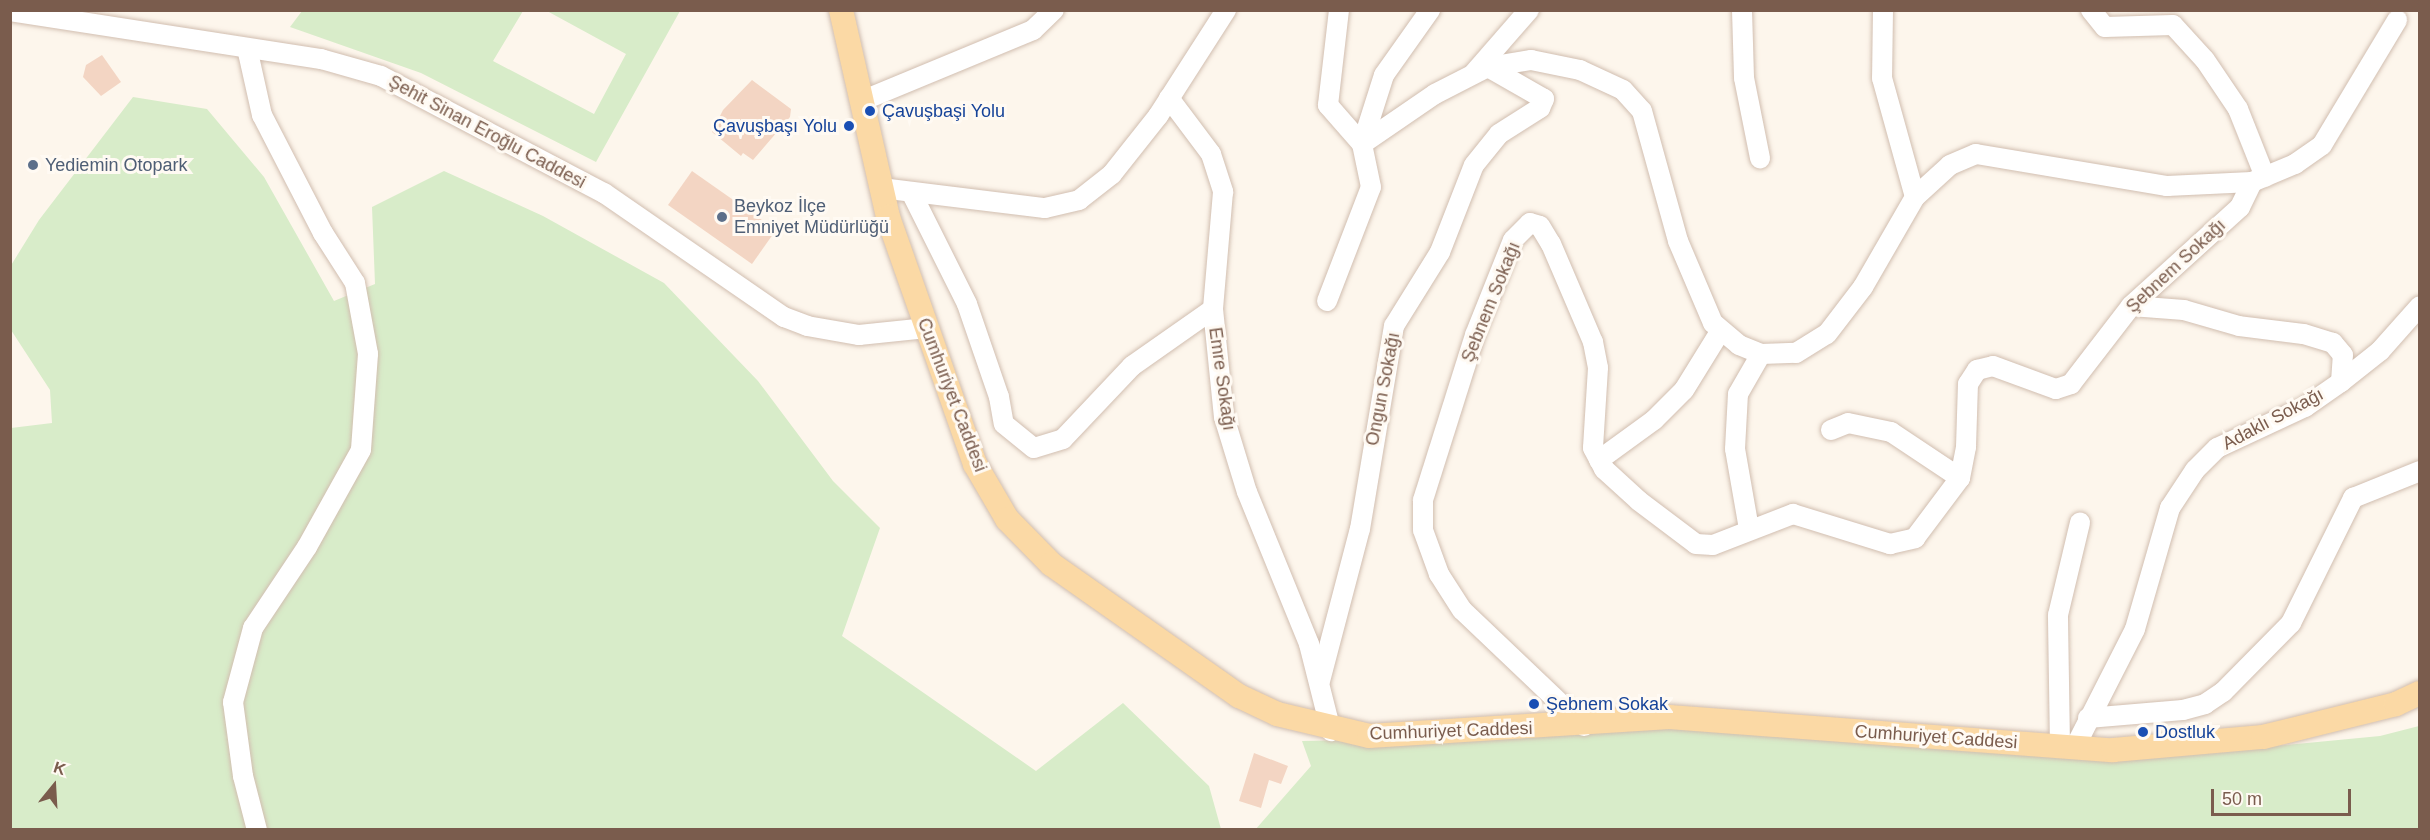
<!DOCTYPE html>
<html>
<head>
<meta charset="utf-8">
<style>
  body { margin:0 }
  #map { position:relative; width:2430px; height:840px; overflow:hidden; background:#fdf6ec; font-family:Helvetica,sans-serif }
  div>[style] { position:absolute }
  .green>* { inset:0; background:#d8ecc9 }
  .building>* { inset:0; background:#f3d5c3 }
  .roads { filter:drop-shadow(0 0 2px #d1beb0) drop-shadow(0 0 2px #d1beb0) }
  .minor>* { height:20px; margin:-10px; padding:0 10px; transform-origin:10px; border-radius:10px; background:#fff }
  .major>* { height:24px; margin:-12px; padding:0 12px; transform-origin:12px; border-radius:12px; background:#fbd9a5 }
  .dots>* { width:16px; height:16px; translate:-50% -50%; box-sizing:border-box; border:3px solid #fffaf3; border-radius:50% }
  span { translate:-50% -50%; white-space:nowrap; text-align:center; line-height:1.15; -webkit-text-stroke:6px #fffaf3; paint-order:stroke }
  .transit-label { font-size:18px; color:#164399 }
  .left { translate:0 -50%; text-align:left }
  .right { translate:-100% -50%; text-align:right }
  .street-label { font-size:18px; color:#7a5c4d }
  .service-label { font-size:18px; color:#4e5e75 }
  .frame { position:absolute; inset:0; border:12px solid #7a5c4d; pointer-events:none }
  .north { position:absolute; left:24px; top:756px; width:60px; height:60px; -webkit-text-stroke:4px #fffaf3; paint-order:stroke; rotate:18deg; font-size:16px; font-weight:700; line-height:24px; text-align:center; color:#7a5c4d }
  .north::after { content:''; display:block; margin:auto; width:21px; height:27px; background:#7a5c4d; clip-path:polygon(50% 0,100% 100%,50% 72%,0 100%) }
  .scale { position:absolute; left:2211px; top:789px; width:140px; height:27px; box-sizing:border-box; border:3px solid #7a5c4d; border-top:0; padding-left:8px; font-size:18px; line-height:21px; white-space:nowrap; color:#7a5c4d; -webkit-text-stroke:4px #fffaf3; paint-order:stroke }
</style>
</head>
<body>
<div id="map">
  <div class="green">
    <i style="clip-path:polygon(302px 11px,523px 11px,493px 61px,594px 114px,626px 54px,547px 11px,680px 11px,596px 162px,421px 73px,290px 27px)"></i>
    <i style="clip-path:polygon(133px 97px,207px 109px,264px 177px,334px 301px,375px 284px,372px 207px,444px 171px,543px 216px,664px 283px,758px 381px,833px 481px,880px 528px,842px 636px,1036px 771px,1123px 703px,1209px 786px,1221px 829px,11px 829px,11px 428px,52px 423px,50px 390px,11px 330px,10px 267px,39px 220px)"></i>
    <i style="clip-path:polygon(1678px 726px,2202px 753px,2380px 736px,2419px 726px,2419px 829px,1255px 830px,1311px 766px,1302px 741px,1521px 737px)"></i>
  </div>
  <div class="building">
    <i style="clip-path:polygon(102px 55px,121px 82px,101px 96px,83px 77px,86px 65px)"></i>
    <i style="clip-path:polygon(752px 80px,791px 109px,790px 117px,753px 160px,743px 153px,741px 156px,712px 132px,723px 110px)"></i>
    <i style="clip-path:polygon(692px 171px,776px 230px,752px 264px,668px 205px)"></i>
    <i style="clip-path:polygon(1254px 753px,1288px 766px,1281px 784px,1269px 780px,1261px 808px,1239px 801px)"></i>
  </div>
  <div class="roads">
    <div class="minor">
      <i style="left:1742px;top:10px;width:68px;rotate:88.3deg"></i>
      <i style="left:1744px;top:78px;width:82px;rotate:78.7deg"></i>
      <i style="left:1883px;top:10px;width:68px;rotate:90.8deg"></i>
      <i style="left:1882px;top:78px;width:123px;rotate:74.5deg"></i>
      <i style="left:2091px;top:10px;width:22px;rotate:51deg"></i>
      <i style="left:2105px;top:27px;width:68px;rotate:-1.7deg"></i>
      <i style="left:2173px;top:25px;width:47px;rotate:47.6deg"></i>
      <i style="left:2205px;top:60px;width:59px;rotate:56deg"></i>
      <i style="left:2238px;top:109px;width:73px;rotate:68.3deg"></i>
      <i style="left:10px;top:11px;width:315px;rotate:8.8deg"></i>
      <i style="left:321px;top:59px;width:62px;rotate:15.8deg"></i>
      <i style="left:381px;top:76px;width:252px;rotate:27.7deg"></i>
      <i style="left:604px;top:193px;width:219px;rotate:34.6deg"></i>
      <i style="left:784px;top:317px;width:25px;rotate:21deg"></i>
      <i style="left:807px;top:326px;width:53px;rotate:9.8deg"></i>
      <i style="left:859px;top:335px;width:68px;rotate:-5.9deg"></i>
      <i style="left:247px;top:48px;width:69px;rotate:77.4deg"></i>
      <i style="left:262px;top:115px;width:133px;rotate:62.7deg"></i>
      <i style="left:323px;top:233px;width:59px;rotate:57.4deg"></i>
      <i style="left:355px;top:283px;width:72px;rotate:79.6deg"></i>
      <i style="left:368px;top:354px;width:96px;rotate:94.2deg"></i>
      <i style="left:361px;top:450px;width:111px;rotate:119.1deg"></i>
      <i style="left:307px;top:547px;width:97px;rotate:123.7deg"></i>
      <i style="left:253px;top:628px;width:77px;rotate:105.1deg"></i>
      <i style="left:233px;top:702px;width:75px;rotate:82.3deg"></i>
      <i style="left:243px;top:776px;width:56px;rotate:75.5deg"></i>
      <i style="left:1474px;top:73px;width:84px;rotate:-48.9deg"></i>
      <i style="left:1169px;top:98px;width:70px;rotate:53.1deg"></i>
      <i style="left:1211px;top:154px;width:40px;rotate:72deg"></i>
      <i style="left:1223px;top:192px;width:117px;rotate:94.9deg"></i>
      <i style="left:1213px;top:309px;width:109px;rotate:84.2deg"></i>
      <i style="left:1224px;top:417px;width:78px;rotate:73deg"></i>
      <i style="left:1247px;top:492px;width:164px;rotate:67.8deg"></i>
      <i style="left:1309px;top:644px;width:90px;rotate:75.8deg"></i>
      <i style="left:864px;top:100px;width:183px;rotate:-22.5deg"></i>
      <i style="left:1033px;top:30px;width:29px;rotate:-44deg"></i>
      <i style="left:1362px;top:144px;width:88px;rotate:-34.4deg"></i>
      <i style="left:1435px;top:94px;width:59px;rotate:-27deg"></i>
      <i style="left:1488px;top:67px;width:44px;rotate:-9.2deg"></i>
      <i style="left:1531px;top:60px;width:50px;rotate:11.5deg"></i>
      <i style="left:1580px;top:70px;width:47px;rotate:24.9deg"></i>
      <i style="left:1623px;top:90px;width:28px;rotate:48deg"></i>
      <i style="left:1642px;top:111px;width:135px;rotate:74.5deg"></i>
      <i style="left:1678px;top:241px;width:89px;rotate:66.9deg"></i>
      <i style="left:1713px;top:323px;width:34px;rotate:40deg"></i>
      <i style="left:1739px;top:345px;width:24px;rotate:22deg"></i>
      <i style="left:1761px;top:354px;width:35px;rotate:-2deg"></i>
      <i style="left:1796px;top:353px;width:36px;rotate:-32deg"></i>
      <i style="left:1827px;top:334px;width:59px;rotate:-52.5deg"></i>
      <i style="left:1863px;top:287px;width:104px;rotate:-60deg"></i>
      <i style="left:1915px;top:197px;width:47px;rotate:-42.4deg"></i>
      <i style="left:1950px;top:165px;width:28px;rotate:-23deg"></i>
      <i style="left:1976px;top:154px;width:194px;rotate:9.5deg"></i>
      <i style="left:2167px;top:186px;width:85px;rotate:-2.7deg"></i>
      <i style="left:2252px;top:182px;width:47px;rotate:-22.7deg"></i>
      <i style="left:2295px;top:164px;width:33px;rotate:-35deg"></i>
      <i style="left:2322px;top:145px;width:146px;rotate:-59deg"></i>
      <i style="left:1362px;top:144px;width:72px;rotate:-72.3deg"></i>
      <i style="left:1384px;top:75px;width:80px;rotate:-54.7deg"></i>
      <i style="left:881px;top:188px;width:165px;rotate:7deg"></i>
      <i style="left:1045px;top:208px;width:35px;rotate:-13deg"></i>
      <i style="left:1079px;top:200px;width:42px;rotate:-38.2deg"></i>
      <i style="left:1112px;top:174px;width:74px;rotate:-51.6deg"></i>
      <i style="left:1158px;top:116px;width:126px;rotate:-57.3deg"></i>
      <i style="left:911px;top:192px;width:125px;rotate:63.4deg"></i>
      <i style="left:967px;top:304px;width:98px;rotate:71deg"></i>
      <i style="left:999px;top:397px;width:27px;rotate:80deg"></i>
      <i style="left:1004px;top:424px;width:38px;rotate:39deg"></i>
      <i style="left:1034px;top:448px;width:30px;rotate:-17deg"></i>
      <i style="left:1063px;top:439px;width:100px;rotate:-46.6deg"></i>
      <i style="left:1132px;top:366px;width:99px;rotate:-35.1deg"></i>
      <i style="left:1327px;top:301px;width:122px;rotate:-68.9deg"></i>
      <i style="left:1371px;top:187px;width:44px;rotate:-101.8deg"></i>
      <i style="left:1362px;top:144px;width:52px;rotate:-131.1deg"></i>
      <i style="left:1328px;top:105px;width:96px;rotate:-83.4deg"></i>
      <i style="left:2341px;top:382px;width:50px;rotate:-38.5deg"></i>
      <i style="left:2380px;top:351px;width:60px;rotate:-48.4deg"></i>
      <i style="left:1831px;top:430px;width:18px;rotate:-22deg"></i>
      <i style="left:1848px;top:423px;width:44px;rotate:11.8deg"></i>
      <i style="left:1891px;top:432px;width:83px;rotate:33.7deg"></i>
      <i style="left:1599px;top:460px;width:68px;rotate:-36deg"></i>
      <i style="left:1654px;top:420px;width:42px;rotate:-45deg"></i>
      <i style="left:1684px;top:390px;width:70px;rotate:-58.3deg"></i>
      <i style="left:1749px;top:529px;width:81px;rotate:-99.9deg"></i>
      <i style="left:1735px;top:449px;width:55px;rotate:-86.9deg"></i>
      <i style="left:1738px;top:394px;width:46px;rotate:-60.1deg"></i>
      <i style="left:1320px;top:681px;width:157px;rotate:-75.3deg"></i>
      <i style="left:1360px;top:529px;width:206px;rotate:-80.5deg"></i>
      <i style="left:1394px;top:326px;width:87px;rotate:-58.1deg"></i>
      <i style="left:1440px;top:252px;width:93px;rotate:-68.7deg"></i>
      <i style="left:1474px;top:165px;width:40px;rotate:-51deg"></i>
      <i style="left:1499px;top:134px;width:49px;rotate:-32.4deg"></i>
      <i style="left:1540px;top:108px;width:10px;rotate:-66deg"></i>
      <i style="left:1544px;top:99px;width:64px;rotate:-150.3deg"></i>
      <i style="left:2088px;top:718px;width:95px;rotate:-4.8deg"></i>
      <i style="left:2183px;top:710px;width:23px;rotate:-15deg"></i>
      <i style="left:2205px;top:704px;width:22px;rotate:-34deg"></i>
      <i style="left:2223px;top:692px;width:97px;rotate:-45.4deg"></i>
      <i style="left:2291px;top:623px;width:140px;rotate:-63.6deg"></i>
      <i style="left:2353px;top:498px;width:72px;rotate:-21.9deg"></i>
      <i style="left:1584px;top:726px;width:168px;rotate:-136.4deg"></i>
      <i style="left:1462px;top:610px;width:43px;rotate:-122.6deg"></i>
      <i style="left:1439px;top:574px;width:47px;rotate:-110deg"></i>
      <i style="left:1423px;top:530px;width:30px;rotate:-90deg"></i>
      <i style="left:1423px;top:500px;width:173px;rotate:-72.5deg"></i>
      <i style="left:1475px;top:335px;width:102px;rotate:-68.2deg"></i>
      <i style="left:1513px;top:240px;width:24px;rotate:-45deg"></i>
      <i style="left:1530px;top:223px;width:10px;rotate:17deg"></i>
      <i style="left:1540px;top:226px;width:21px;rotate:59deg"></i>
      <i style="left:1551px;top:244px;width:107px;rotate:66.8deg"></i>
      <i style="left:1593px;top:342px;width:26px;rotate:79deg"></i>
      <i style="left:1598px;top:368px;width:80px;rotate:93.6deg"></i>
      <i style="left:1593px;top:448px;width:24px;rotate:62deg"></i>
      <i style="left:1604px;top:469px;width:47px;rotate:42.4deg"></i>
      <i style="left:1639px;top:501px;width:71px;rotate:37deg"></i>
      <i style="left:1696px;top:544px;width:17px;rotate:3deg"></i>
      <i style="left:1713px;top:545px;width:86px;rotate:-21.2deg"></i>
      <i style="left:1793px;top:514px;width:102px;rotate:17.2deg"></i>
      <i style="left:1890px;top:544px;width:26px;rotate:-13deg"></i>
      <i style="left:1915px;top:538px;width:75px;rotate:-53.1deg"></i>
      <i style="left:1960px;top:478px;width:32px;rotate:-79deg"></i>
      <i style="left:1966px;top:447px;width:63px;rotate:-88.2deg"></i>
      <i style="left:1968px;top:384px;width:17px;rotate:-57deg"></i>
      <i style="left:1977px;top:370px;width:16px;rotate:-14deg"></i>
      <i style="left:1993px;top:366px;width:67px;rotate:20.1deg"></i>
      <i style="left:2056px;top:389px;width:16px;rotate:-18deg"></i>
      <i style="left:2071px;top:384px;width:98px;rotate:-52.4deg"></i>
      <i style="left:2131px;top:306px;width:147px;rotate:-42.2deg"></i>
      <i style="left:2240px;top:207px;width:28px;rotate:-64deg"></i>
      <i style="left:2060px;top:746px;width:131px;rotate:-90.9deg"></i>
      <i style="left:2058px;top:615px;width:95px;rotate:-76.6deg"></i>
      <i style="left:2075px;top:747px;width:132px;rotate:-63deg"></i>
      <i style="left:2135px;top:629px;width:126px;rotate:-73.9deg"></i>
      <i style="left:2170px;top:508px;width:45px;rotate:-56.7deg"></i>
      <i style="left:2195px;top:470px;width:31px;rotate:-45deg"></i>
      <i style="left:2217px;top:448px;width:97px;rotate:-25deg"></i>
      <i style="left:2305px;top:407px;width:44px;rotate:-34.8deg"></i>
      <i style="left:2341px;top:382px;width:27px;rotate:-86deg"></i>
      <i style="left:2343px;top:355px;width:16px;rotate:-130deg"></i>
      <i style="left:2333px;top:343px;width:31px;rotate:-163deg"></i>
      <i style="left:2303px;top:334px;width:64px;rotate:-172.9deg"></i>
      <i style="left:2239px;top:326px;width:57px;rotate:-163.8deg"></i>
      <i style="left:2184px;top:310px;width:53px;rotate:-175.7deg"></i>
    </div>
    <div class="major">
      <i style="left:841px;top:10px;width:212px;rotate:77.2deg"></i>
      <i style="left:888px;top:217px;width:262px;rotate:70.6deg"></i>
      <i style="left:975px;top:464px;width:64px;rotate:59.8deg"></i>
      <i style="left:1007px;top:519px;width:63px;rotate:45.6deg"></i>
      <i style="left:1051px;top:564px;width:230px;rotate:35.1deg"></i>
      <i style="left:1239px;top:696px;width:42px;rotate:25.3deg"></i>
      <i style="left:1277px;top:714px;width:95px;rotate:13.4deg"></i>
      <i style="left:1369px;top:736px;width:301px;rotate:-3.6deg"></i>
      <i style="left:1669px;top:717px;width:445px;rotate:4.3deg"></i>
      <i style="left:2113px;top:750px;width:151px;rotate:-5deg"></i>
      <i style="left:2263px;top:737px;width:137px;rotate:-13.9deg"></i>
      <i style="left:2396px;top:704px;width:26px;rotate:-25deg"></i>
    </div>
  </div>
  <div class="dots">
    <i style="left:870px;top:111px;background:#1a4fb4"></i>
    <i style="left:849px;top:126px;background:#1a4fb4"></i>
    <i style="left:33px;top:165px;background:#5c6f8a"></i>
    <i style="left:722px;top:217px;background:#5c6f8a"></i>
    <i style="left:1534px;top:704px;background:#1a4fb4"></i>
    <i style="left:2143px;top:732px;background:#1a4fb4"></i>
  </div>
  <div class="transit-label">
    <span class="left" style="left:882px;top:111px">Çavuşbaşi Yolu</span>
    <span class="right" style="left:837px;top:126px">Çavuşbaşı Yolu</span>
    <span class="left" style="left:1546px;top:704px">Şebnem Sokak</span>
    <span class="left" style="left:2155px;top:732px">Dostluk</span>
  </div>
  <div class="street-label">
    <span style="left:487px;top:132px;rotate:28deg">Şehit Sinan Eroğlu Caddesi</span>
    <span style="left:2176px;top:266px;rotate:-43deg">Şebnem Sokağı</span>
    <span style="left:1491px;top:302px;rotate:-68deg">Şebnem Sokağı</span>
    <span style="left:1222px;top:379px;rotate:82deg">Emre Sokağı</span>
    <span style="left:1383px;top:389px;rotate:-79deg">Ongun Sokağı</span>
    <span style="left:952px;top:395px;rotate:69deg">Cumhuriyet Caddesi</span>
    <span style="left:2273px;top:419px;rotate:-28deg">Adaklı Sokağı</span>
    <span style="left:1451px;top:731px;rotate:-2deg">Cumhuriyet Caddesi</span>
    <span style="left:1936px;top:737px;rotate:4deg">Cumhuriyet Caddesi</span>
  </div>
  <div class="service-label">
    <span class="left" style="left:45px;top:165px">Yediemin Otopark</span>
    <span class="left" style="left:734px;top:217px">Beykoz İlçe<br>Emniyet Müdürlüğü</span>
  </div>
  <div class="frame"></div>
  <div class="north">K</div>
  <div class="scale">50 m</div>
</div>
</body>
</html>
